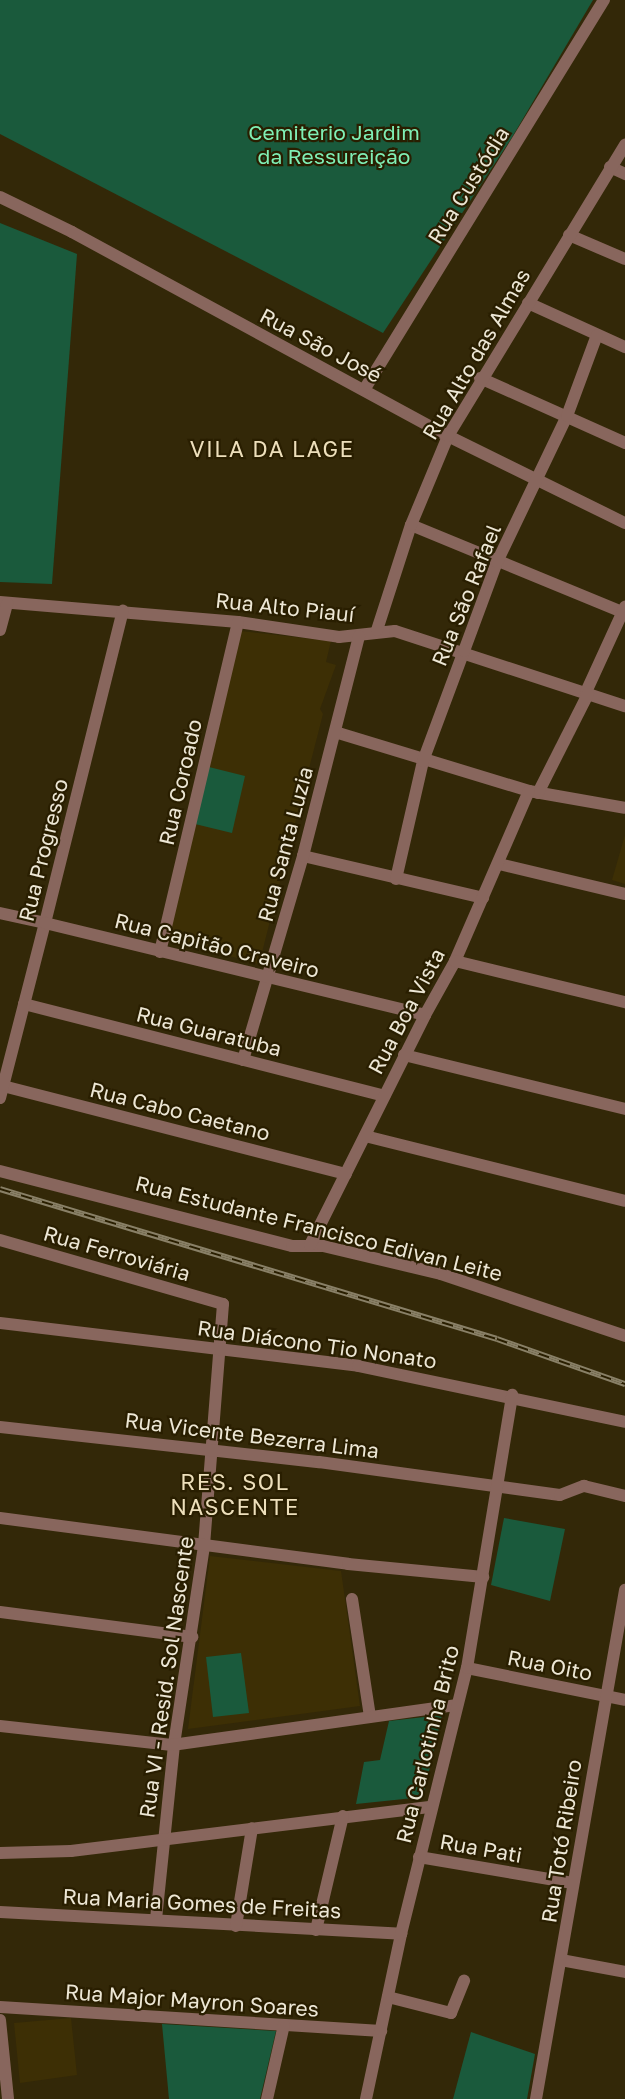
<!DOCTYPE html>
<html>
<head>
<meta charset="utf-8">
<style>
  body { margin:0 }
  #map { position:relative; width:625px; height:2099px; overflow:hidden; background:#332808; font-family:"Golos Text",sans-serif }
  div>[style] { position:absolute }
  .built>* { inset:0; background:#3d2f05 }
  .green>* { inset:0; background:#1a5a3c }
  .minor>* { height:12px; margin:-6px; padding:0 6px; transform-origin:6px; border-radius:6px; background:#88665d }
  .tertiary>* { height:12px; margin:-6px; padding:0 6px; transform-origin:6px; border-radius:6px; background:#88665d }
  .rail>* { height:6px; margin-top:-3px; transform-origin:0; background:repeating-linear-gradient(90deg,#291e00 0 11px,#898067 0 22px); box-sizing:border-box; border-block:2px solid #898067 }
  span { translate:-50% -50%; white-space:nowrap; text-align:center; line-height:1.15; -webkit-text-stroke:4.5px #291e00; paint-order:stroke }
  .park-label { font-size:21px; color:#7fefb5 }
  .street-label { font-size:21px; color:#ede7d5 }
  .neighbourhood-label { font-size:22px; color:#eddfbb; letter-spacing:1.5px }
</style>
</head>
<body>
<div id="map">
  <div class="built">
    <i style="clip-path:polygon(241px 631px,331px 641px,326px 662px,336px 665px,320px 709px,323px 714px,259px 964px,168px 939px)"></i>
    <i style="clip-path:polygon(625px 835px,625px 884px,612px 880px)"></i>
    <i style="clip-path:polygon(210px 1556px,341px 1571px,360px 1706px,188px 1729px)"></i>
    <i style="clip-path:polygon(71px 2018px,77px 2075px,20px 2083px,14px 2023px)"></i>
  </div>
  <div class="green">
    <i style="clip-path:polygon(0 0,593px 0,511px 139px,383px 333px,0 134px)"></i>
    <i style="clip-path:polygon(0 223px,77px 254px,52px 584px,0 582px)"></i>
    <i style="clip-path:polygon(209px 767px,245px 776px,232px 833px,195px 824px)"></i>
    <i style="clip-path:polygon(504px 1518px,565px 1529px,550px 1601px,491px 1585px)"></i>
    <i style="clip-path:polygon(241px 1653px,249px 1713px,213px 1717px,206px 1657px)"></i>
    <i style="clip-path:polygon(442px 1715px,423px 1797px,356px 1804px,364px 1762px,380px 1760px,389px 1721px)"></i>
    <i style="clip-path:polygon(162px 2024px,276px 2031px,260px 2099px,169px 2099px)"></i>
    <i style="clip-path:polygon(471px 2032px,535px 2054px,527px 2099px,453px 2099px)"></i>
  </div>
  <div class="minor">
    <i style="left:610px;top:167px;width:17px;rotate:25deg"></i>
    <i style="left:0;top:197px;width:80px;rotate:25.9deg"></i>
    <i style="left:72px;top:232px;width:428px;rotate:28.5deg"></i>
    <i style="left:448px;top:436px;width:197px;rotate:26.2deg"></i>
    <i style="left:569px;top:235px;width:61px;rotate:23.2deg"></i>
    <i style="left:528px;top:303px;width:107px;rotate:24.4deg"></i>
    <i style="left:480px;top:378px;width:159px;rotate:24.1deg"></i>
    <i style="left:364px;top:390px;width:458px;rotate:-58.4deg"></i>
    <i style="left:411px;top:525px;width:231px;rotate:22.4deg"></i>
    <i style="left:0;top:602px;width:239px;rotate:4.8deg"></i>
    <i style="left:238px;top:622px;width:102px;rotate:8.4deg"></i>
    <i style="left:339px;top:637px;width:56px;rotate:-6.1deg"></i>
    <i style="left:395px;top:631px;width:242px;rotate:18.1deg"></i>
    <i style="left:0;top:630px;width:28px;rotate:-75deg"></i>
    <i style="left:377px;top:630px;width:110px;rotate:-72.1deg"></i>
    <i style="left:411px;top:525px;width:96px;rotate:-67.4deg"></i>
    <i style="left:448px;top:436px;width:341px;rotate:-58.7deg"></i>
    <i style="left:586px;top:692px;width:94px;rotate:-65.4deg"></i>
    <i style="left:335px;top:732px;width:203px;rotate:16.9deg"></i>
    <i style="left:529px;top:791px;width:97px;rotate:10deg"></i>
    <i style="left:538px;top:793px;width:111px;rotate:-63.2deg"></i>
    <i style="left:303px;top:856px;width:185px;rotate:13.1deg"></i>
    <i style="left:499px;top:864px;width:130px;rotate:13.4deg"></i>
    <i style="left:396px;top:879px;width:121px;rotate:-77.1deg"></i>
    <i style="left:423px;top:761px;width:117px;rotate:-69.6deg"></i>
    <i style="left:464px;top:651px;width:95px;rotate:-69.7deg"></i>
    <i style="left:497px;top:562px;width:162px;rotate:-64.4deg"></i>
    <i style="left:567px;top:416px;width:86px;rotate:-69.7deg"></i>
    <i style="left:0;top:913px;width:46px;rotate:12.5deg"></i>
    <i style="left:45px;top:923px;width:322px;rotate:-76deg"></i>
    <i style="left:160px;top:952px;width:339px;rotate:-76.7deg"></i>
    <i style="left:455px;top:961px;width:185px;rotate:-66.5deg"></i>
    <i style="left:24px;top:1004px;width:372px;rotate:14.3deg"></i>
    <i style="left:404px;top:1055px;width:228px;rotate:13.7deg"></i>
    <i style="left:243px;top:1060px;width:213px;rotate:-73.6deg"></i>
    <i style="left:303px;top:856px;width:227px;rotate:-75.7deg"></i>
    <i style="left:3px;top:1086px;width:354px;rotate:14.4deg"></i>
    <i style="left:365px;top:1136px;width:268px;rotate:14deg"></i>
    <i style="left:0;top:1171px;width:301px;rotate:14.4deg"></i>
    <i style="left:292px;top:1246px;width:31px"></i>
    <i style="left:323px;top:1246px;width:121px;rotate:13.3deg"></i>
    <i style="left:441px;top:1274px;width:194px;rotate:18.6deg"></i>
    <i style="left:0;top:1240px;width:232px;rotate:16deg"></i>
    <i style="left:223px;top:1304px;width:243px;rotate:94.5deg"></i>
    <i style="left:204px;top:1546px;width:201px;rotate:98.6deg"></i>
    <i style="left:174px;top:1745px;width:176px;rotate:95.9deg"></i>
    <i style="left:310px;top:1245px;width:257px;rotate:-63.4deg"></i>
    <i style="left:0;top:1323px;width:361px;rotate:6.8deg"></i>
    <i style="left:358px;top:1366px;width:273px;rotate:11.8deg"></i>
    <i style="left:0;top:1427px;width:321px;rotate:6.3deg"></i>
    <i style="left:319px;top:1462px;width:243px;rotate:7.8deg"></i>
    <i style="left:560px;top:1495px;width:26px;rotate:-21deg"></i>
    <i style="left:584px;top:1486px;width:42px;rotate:13.7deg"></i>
    <i style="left:0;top:1518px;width:351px;rotate:7.5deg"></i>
    <i style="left:348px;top:1564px;width:136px;rotate:5.5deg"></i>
    <i style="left:352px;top:1599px;width:119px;rotate:81.3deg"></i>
    <i style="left:0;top:1612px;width:194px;rotate:7.4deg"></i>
    <i style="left:467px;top:1668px;width:161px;rotate:11.4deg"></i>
    <i style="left:0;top:1726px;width:173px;rotate:6.3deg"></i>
    <i style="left:172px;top:1745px;width:288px;rotate:-8deg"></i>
    <i style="left:0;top:1853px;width:71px;rotate:-1.6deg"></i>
    <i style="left:71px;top:1851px;width:363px;rotate:-7deg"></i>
    <i style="left:419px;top:1857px;width:156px;rotate:9.6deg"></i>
    <i style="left:0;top:1912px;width:402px;rotate:3.1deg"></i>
    <i style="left:236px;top:1926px;width:99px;rotate:-80.7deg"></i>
    <i style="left:316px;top:1930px;width:117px;rotate:-76.7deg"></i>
    <i style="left:561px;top:1960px;width:65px;rotate:10.6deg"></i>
    <i style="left:388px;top:1997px;width:65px;rotate:14.3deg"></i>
    <i style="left:451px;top:2013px;width:35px;rotate:-68deg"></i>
    <i style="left:0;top:2007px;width:382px;rotate:3.6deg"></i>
    <i style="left:267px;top:2099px;width:76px;rotate:-77.1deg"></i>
    <i style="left:366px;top:2099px;width:169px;rotate:-78deg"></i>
    <i style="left:401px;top:1934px;width:274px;rotate:-76.1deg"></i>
    <i style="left:467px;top:1668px;width:277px;rotate:-80.6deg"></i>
    <i style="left:536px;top:2099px;width:517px;rotate:-80.08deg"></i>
  </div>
  <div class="tertiary">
    <i style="left:0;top:1098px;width:181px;rotate:-75.6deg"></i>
    <i style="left:45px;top:923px;width:391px;rotate:13.6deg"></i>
    <i style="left:425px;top:1015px;width:62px;rotate:-60.9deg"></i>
    <i style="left:455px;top:961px;width:175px;rotate:13.6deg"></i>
    <i style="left:0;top:2020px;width:79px;rotate:84.2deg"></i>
  </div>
  <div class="rail">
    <i style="left:0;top:1189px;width:519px;rotate:16.79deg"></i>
    <i style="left:497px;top:1339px;width:136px;rotate:19.4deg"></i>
  </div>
  <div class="park-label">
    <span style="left:334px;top:144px">Cemiterio Jardim<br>da Ressureição</span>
  </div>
  <div class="street-label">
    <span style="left:468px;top:185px;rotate:-58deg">Rua Custódia</span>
    <span style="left:321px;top:345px;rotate:28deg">Rua São José</span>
    <span style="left:476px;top:354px;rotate:-60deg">Rua Alto das Almas</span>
    <span style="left:466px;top:595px;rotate:-68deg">Rua São Rafael</span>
    <span style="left:285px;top:607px;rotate:6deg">Rua Alto Piauí</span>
    <span style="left:180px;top:782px;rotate:-77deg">Rua Coroado</span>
    <span style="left:285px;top:844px;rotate:-75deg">Rua Santa Luzia</span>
    <span style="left:43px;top:850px;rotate:-76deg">Rua Progresso</span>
    <span style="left:217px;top:945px;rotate:14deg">Rua Capitão Craveiro</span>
    <span style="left:406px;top:1011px;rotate:-62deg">Rua Boa Vista</span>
    <span style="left:209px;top:1031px;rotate:14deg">Rua Guaratuba</span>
    <span style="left:180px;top:1111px;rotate:14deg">Rua Cabo Caetano</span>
    <span style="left:319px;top:1228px;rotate:14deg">Rua Estudante Francisco Edivan Leite</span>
    <span style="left:117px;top:1253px;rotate:16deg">Rua Ferroviária</span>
    <span style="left:317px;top:1344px;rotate:8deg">Rua Diácono Tio Nonato</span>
    <span style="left:252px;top:1435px;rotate:7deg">Rua Vicente Bezerra Lima</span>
    <span style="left:550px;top:1665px;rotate:11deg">Rua Oito</span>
    <span style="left:166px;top:1677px;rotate:-82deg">Rua VI - Resid. Sol Nascente</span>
    <span style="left:427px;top:1744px;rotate:-76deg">Rua Carlotinha Brito</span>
    <span style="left:561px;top:1841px;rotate:-81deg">Rua Totó Ribeiro</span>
    <span style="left:481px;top:1848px;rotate:10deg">Rua Pati</span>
    <span style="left:202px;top:1903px;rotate:3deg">Rua Maria Gomes de Freitas</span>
    <span style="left:192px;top:2000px;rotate:4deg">Rua Major Mayron Soares</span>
  </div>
  <div class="neighbourhood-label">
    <span style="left:272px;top:449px">VILA DA LAGE</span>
    <span style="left:235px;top:1494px">RES. SOL<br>NASCENTE</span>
  </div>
</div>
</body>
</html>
